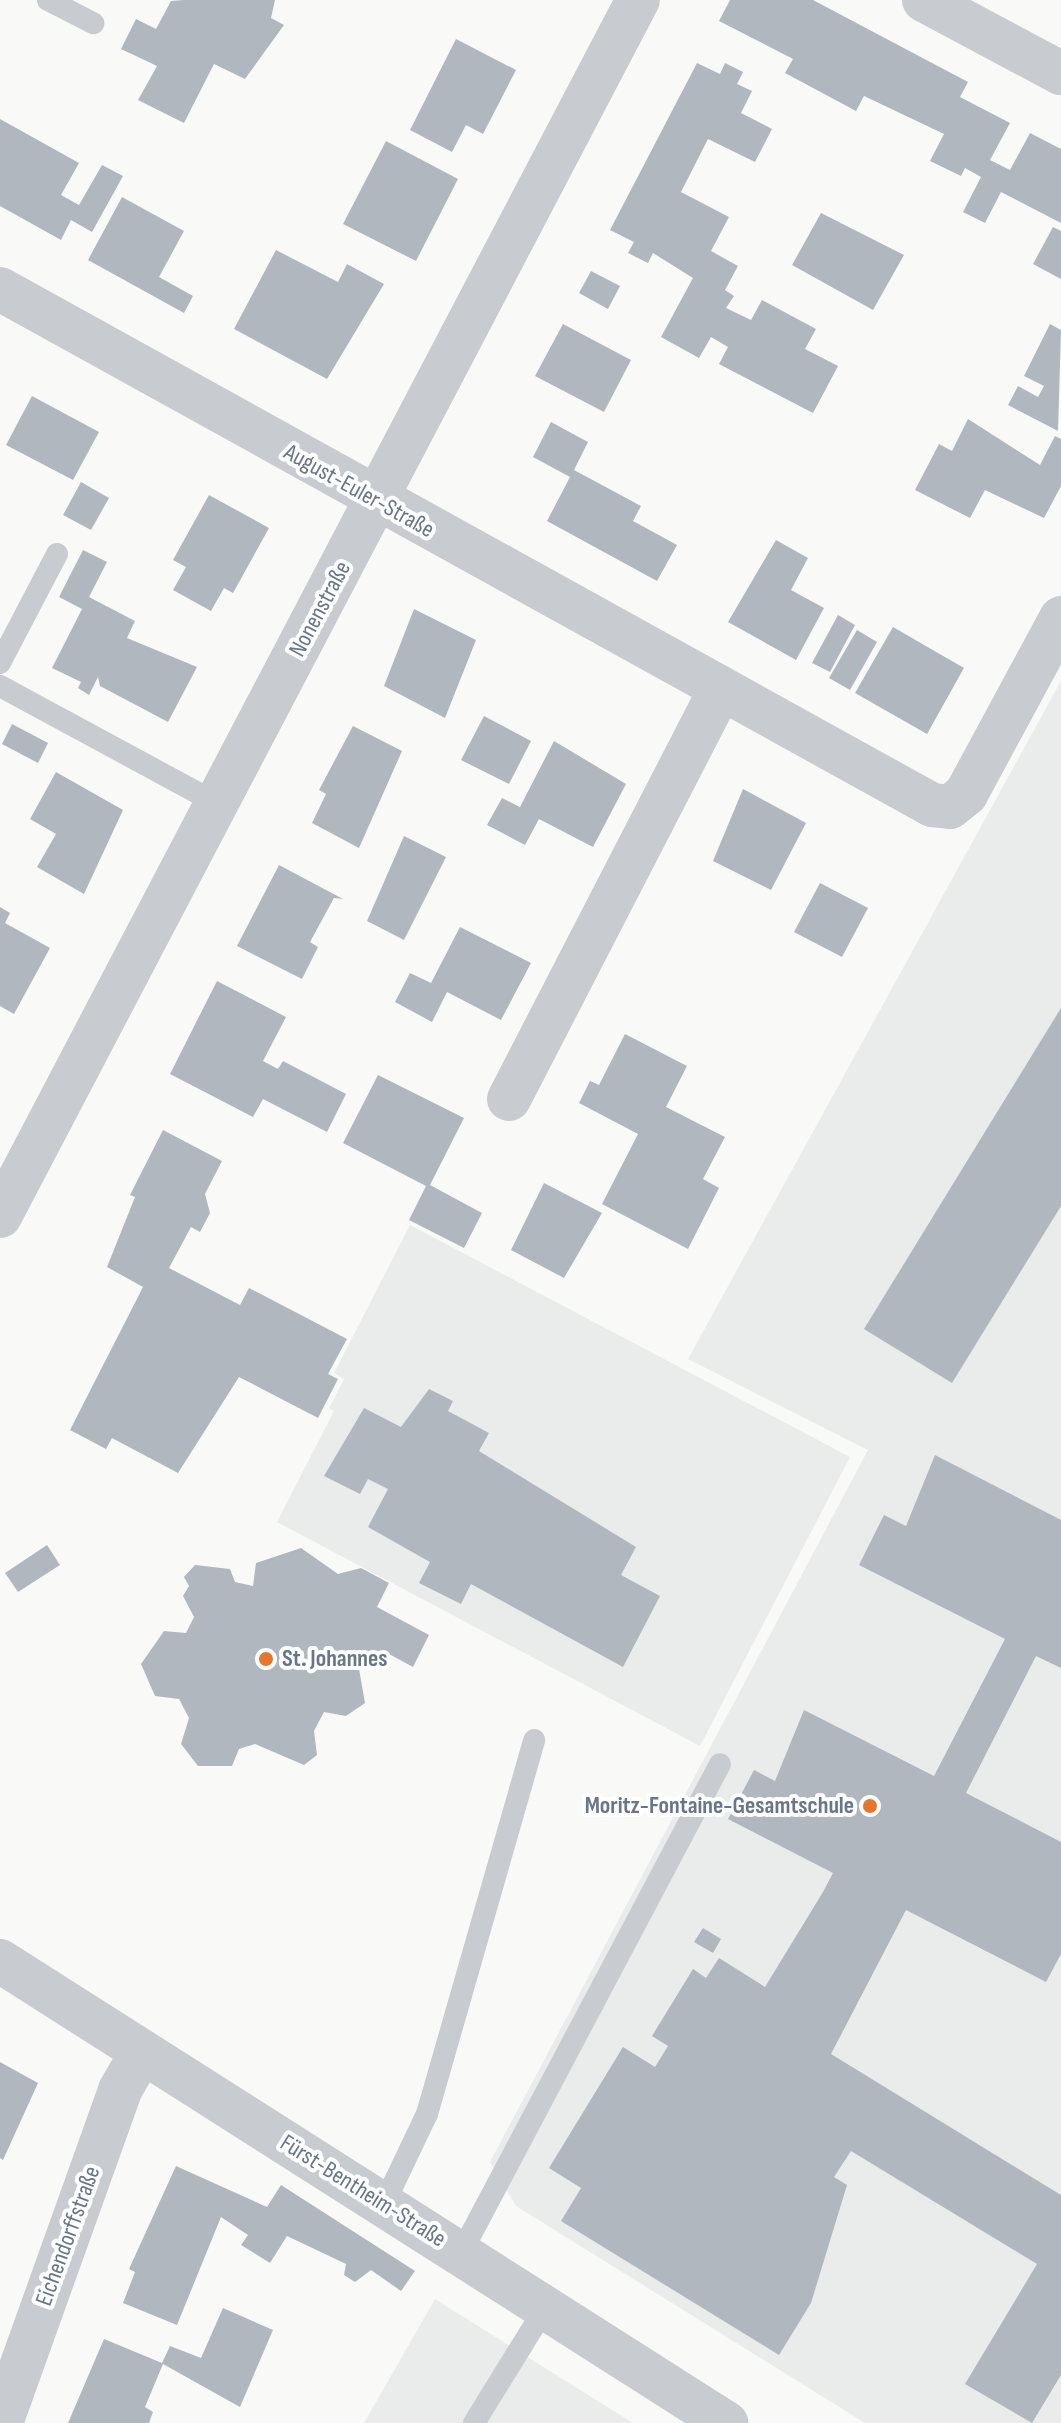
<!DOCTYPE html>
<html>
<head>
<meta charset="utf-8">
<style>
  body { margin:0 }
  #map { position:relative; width:1061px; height:2423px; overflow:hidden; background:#f9faf8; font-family:"Sofia Sans Condensed",sans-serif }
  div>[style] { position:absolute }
  .built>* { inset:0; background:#eaebeb }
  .building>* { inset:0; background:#b0b7be }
  .service>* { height:22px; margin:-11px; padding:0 11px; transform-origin:11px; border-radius:11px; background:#c8cbcf }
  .minor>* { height:44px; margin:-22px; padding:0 22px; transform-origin:22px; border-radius:22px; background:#c8cbcf }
  .dots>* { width:22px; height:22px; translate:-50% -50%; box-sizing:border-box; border:4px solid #fff; border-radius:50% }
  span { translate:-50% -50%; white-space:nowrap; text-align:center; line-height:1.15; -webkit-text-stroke:8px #fff; paint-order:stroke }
  .street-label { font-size:24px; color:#697589 }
  .poi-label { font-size:24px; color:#697589; font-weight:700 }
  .left { translate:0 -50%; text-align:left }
  .right { translate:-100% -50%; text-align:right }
</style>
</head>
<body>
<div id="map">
  <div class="built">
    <i style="clip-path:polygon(1061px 681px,1061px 2423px,865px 2423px,516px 2206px,490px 2162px,868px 1450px,688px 1359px)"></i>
    <i style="clip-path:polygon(410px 1225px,850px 1457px,700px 1746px,277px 1522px,334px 1411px,329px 1408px,344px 1379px,334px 1373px)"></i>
    <i style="clip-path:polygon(435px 2299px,633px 2423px,364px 2423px)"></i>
  </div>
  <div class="building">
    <i style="clip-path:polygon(184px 0,275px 0,271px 18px,284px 25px,245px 79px,214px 64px,184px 123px,138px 100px,157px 66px,121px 49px,136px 19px,156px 29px,171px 1px)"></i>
    <i style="clip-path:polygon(730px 0,813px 0,968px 82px,960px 97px,1010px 123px,990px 160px,1010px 170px,1030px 133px,1061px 149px,1061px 223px,1001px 192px,985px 223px,963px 212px,981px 177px,965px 168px,961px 176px,930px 161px,944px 134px,864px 96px,856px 111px,785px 73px,793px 59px,719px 21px)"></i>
    <i style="clip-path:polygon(456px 39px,516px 70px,483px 134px,466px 125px,452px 152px,410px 130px)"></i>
    <i style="clip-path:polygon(697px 63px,720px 74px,725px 63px,743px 72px,737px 84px,752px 91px,741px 113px,772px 129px,755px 162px,708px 139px,681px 192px,729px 217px,711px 251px,738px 266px,725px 290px,734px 296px,726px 308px,751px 320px,762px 300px,816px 329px,805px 349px,838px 366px,813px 413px,719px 364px,728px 347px,711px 337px,699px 358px,661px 337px,693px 278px,653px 253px,648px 263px,628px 253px,634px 242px,610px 230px)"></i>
    <i style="clip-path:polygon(0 119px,79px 163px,61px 195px,79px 205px,102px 165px,123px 176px,92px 232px,71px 220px,61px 240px,0 206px)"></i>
    <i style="clip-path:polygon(386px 141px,458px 179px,416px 261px,343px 224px)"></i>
    <i style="clip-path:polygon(122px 197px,184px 231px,159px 277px,193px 296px,184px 313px,88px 260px)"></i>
    <i style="clip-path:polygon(821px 213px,904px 255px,873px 310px,792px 265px)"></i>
    <i style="clip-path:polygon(1053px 227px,1061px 231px,1061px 279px,1033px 264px)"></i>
    <i style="clip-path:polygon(276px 250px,338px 282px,347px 264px,384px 284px,327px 379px,234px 329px)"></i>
    <i style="clip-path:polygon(591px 271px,620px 286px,608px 309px,579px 293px)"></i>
    <i style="clip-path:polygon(563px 324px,631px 360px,604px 412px,535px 376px)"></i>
    <i style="clip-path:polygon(1050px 324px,1061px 330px,1058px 431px,1008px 405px,1018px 386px,1038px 397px,1044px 386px,1024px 376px)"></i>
    <i style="clip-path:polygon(32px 396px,99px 432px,73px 480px,6px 445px)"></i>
    <i style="clip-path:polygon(968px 419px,1040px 465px,1055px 436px,1061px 439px,1061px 486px,1044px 518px,985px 490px,970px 518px,915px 490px,939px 444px,952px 451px)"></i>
    <i style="clip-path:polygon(551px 422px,588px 442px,574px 470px,641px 506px,633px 521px,677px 545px,657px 581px,547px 521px,570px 477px,533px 457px)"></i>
    <i style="clip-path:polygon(81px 482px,109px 498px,91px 530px,63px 515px)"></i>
    <i style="clip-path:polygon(209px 495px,269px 528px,233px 593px,224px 588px,211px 611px,173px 590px,186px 567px,173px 560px)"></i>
    <i style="clip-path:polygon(776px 540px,808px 558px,791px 590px,824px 608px,796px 660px,728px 622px)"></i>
    <i style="clip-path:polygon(83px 550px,107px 562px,89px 597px,135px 621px,127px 638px,197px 667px,168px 722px,100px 686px,98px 677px,89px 695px,78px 688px,81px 682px,52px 668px,82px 609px,59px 597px)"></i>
    <i style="clip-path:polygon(414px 609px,476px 640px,445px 718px,384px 686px)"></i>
    <i style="clip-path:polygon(838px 615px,855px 625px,830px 672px,812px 663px)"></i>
    <i style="clip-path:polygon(893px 627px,964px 668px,927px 734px,855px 693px)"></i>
    <i style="clip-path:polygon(857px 630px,877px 642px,850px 690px,829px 678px)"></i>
    <i style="clip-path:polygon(484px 716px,531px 741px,509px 784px,461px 760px)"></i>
    <i style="clip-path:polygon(12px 724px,48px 743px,38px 763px,2px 744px)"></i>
    <i style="clip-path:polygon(353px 726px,402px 751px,359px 848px,312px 823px,326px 794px,319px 790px)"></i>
    <i style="clip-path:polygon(554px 741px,626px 784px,593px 847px,539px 819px,525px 845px,487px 825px,502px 798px,520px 807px)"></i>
    <i style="clip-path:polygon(56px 772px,123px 810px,84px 894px,37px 867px,56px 834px,30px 819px)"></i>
    <i style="clip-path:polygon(743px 789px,806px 823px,771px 890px,713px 861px)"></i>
    <i style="clip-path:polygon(404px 836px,446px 857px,404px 940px,367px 921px)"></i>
    <i style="clip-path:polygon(279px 865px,343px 899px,334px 898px,310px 942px,318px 947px,302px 979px,237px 946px)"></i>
    <i style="clip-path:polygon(820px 883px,868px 908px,842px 957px,794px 932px)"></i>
    <i style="clip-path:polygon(0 907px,10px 913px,5px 923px,50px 948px,14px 1014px,0 1006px)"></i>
    <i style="clip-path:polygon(460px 927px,531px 963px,501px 1020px,447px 992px,432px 1022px,395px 1002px,410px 973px,431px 983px)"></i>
    <i style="clip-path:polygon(217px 981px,286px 1017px,263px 1061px,278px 1069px,283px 1061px,346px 1094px,327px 1132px,263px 1099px,253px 1117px,170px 1074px)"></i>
    <i style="clip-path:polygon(1061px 1008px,1061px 1206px,952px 1383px,864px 1329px)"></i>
    <i style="clip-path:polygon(625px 1034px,687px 1066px,666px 1107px,725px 1137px,703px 1179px,719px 1188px,688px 1249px,602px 1204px,638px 1134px,579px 1103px,590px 1081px,599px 1085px)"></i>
    <i style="clip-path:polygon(378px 1075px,464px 1118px,430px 1185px,482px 1213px,464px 1248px,409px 1220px,426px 1186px,343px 1143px)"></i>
    <i style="clip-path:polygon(163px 1130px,222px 1161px,205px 1194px,210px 1213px,200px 1232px,191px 1227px,169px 1268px,240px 1305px,249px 1288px,347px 1339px,328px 1374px,338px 1379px,318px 1418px,239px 1377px,178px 1473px,112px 1438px,106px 1449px,70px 1430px,143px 1287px,107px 1267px,135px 1197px,130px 1195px)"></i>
    <i style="clip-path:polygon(544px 1183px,602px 1213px,564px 1278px,511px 1250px)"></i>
    <i style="clip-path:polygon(429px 1389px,453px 1401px,448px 1411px,489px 1433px,479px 1451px,636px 1547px,621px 1575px,660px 1596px,623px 1667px,471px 1584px,461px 1604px,419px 1583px,430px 1562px,368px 1527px,388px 1489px,368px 1479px,360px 1494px,324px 1476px,364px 1408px,401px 1427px)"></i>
    <i style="clip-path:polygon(935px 1455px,1061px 1520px,1061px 1668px,1036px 1656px,966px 1793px,1061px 1842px,1061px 1954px,1046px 1982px,906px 1910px,831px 2054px,1061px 2195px,1061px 2375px,1032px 2423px,965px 2384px,1037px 2264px,851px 2151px,834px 2177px,847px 2185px,811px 2303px,779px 2355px,561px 2221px,581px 2188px,549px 2168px,623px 2047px,655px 2067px,668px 2046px,652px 2036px,693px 1969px,706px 1978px,719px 1958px,765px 1987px,823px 1892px,833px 1873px,728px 1819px,754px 1770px,775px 1781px,804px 1710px,934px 1776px,1005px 1639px,859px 1565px,884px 1515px,906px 1526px)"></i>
    <i style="clip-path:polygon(47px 1545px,60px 1565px,18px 1592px,5px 1573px)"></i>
    <i style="clip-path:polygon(301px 1548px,338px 1574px,361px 1568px,389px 1583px,377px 1607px,429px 1635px,413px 1667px,389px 1654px,384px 1665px,359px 1669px,365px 1703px,346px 1716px,324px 1712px,314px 1731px,317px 1755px,304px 1765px,255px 1744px,239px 1749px,232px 1766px,198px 1766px,181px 1744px,189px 1718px,179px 1699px,155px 1696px,141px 1664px,164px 1631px,186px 1633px,194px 1617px,183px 1596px,189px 1586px,184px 1577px,195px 1565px,230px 1569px,235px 1582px,253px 1586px,256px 1563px)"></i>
    <i style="clip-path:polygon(703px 1928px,721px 1939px,713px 1953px,694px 1942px)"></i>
    <i style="clip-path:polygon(0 2062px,38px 2083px,3px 2160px,0 2158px)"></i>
    <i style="clip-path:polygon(176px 2166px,267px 2207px,281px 2185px,415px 2271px,401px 2291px,371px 2270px,355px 2282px,344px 2275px,346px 2264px,287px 2236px,270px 2263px,241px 2245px,248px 2235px,221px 2217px,177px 2325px,123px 2303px,135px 2272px,129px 2269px)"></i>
    <i style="clip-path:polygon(223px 2308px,273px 2330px,240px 2407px,163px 2364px,145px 2407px,153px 2412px,149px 2423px,68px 2423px,104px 2339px,162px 2363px,170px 2346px,201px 2358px)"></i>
  </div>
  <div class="service">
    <i style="left:48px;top:0;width:51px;rotate:27.1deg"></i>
    <i style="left:0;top:663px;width:123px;rotate:-62.4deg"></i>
    <i style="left:0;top:686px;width:248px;rotate:28.4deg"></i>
    <i style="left:384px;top:2204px;width:100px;rotate:-64.5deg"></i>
    <i style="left:427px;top:2114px;width:389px;rotate:-74deg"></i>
    <i style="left:461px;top:2253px;width:553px;rotate:-62.09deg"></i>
    <i style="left:474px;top:2423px;width:135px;rotate:-58.3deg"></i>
  </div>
  <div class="minor">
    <i style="left:924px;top:0;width:155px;rotate:28.1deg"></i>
    <i style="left:0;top:289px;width:1065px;rotate:28.97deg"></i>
    <i style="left:932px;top:805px;width:18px;rotate:6deg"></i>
    <i style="left:950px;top:807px;width:21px;rotate:-39deg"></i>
    <i style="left:966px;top:794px;width:200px;rotate:-61.6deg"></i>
    <i style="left:509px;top:1099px;width:462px;rotate:-62.7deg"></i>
    <i style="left:0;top:1216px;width:1373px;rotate:-62.32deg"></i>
    <i style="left:0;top:1961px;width:861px;rotate:32.47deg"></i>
    <i style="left:1px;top:2423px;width:354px;rotate:-70.3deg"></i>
    <i style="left:120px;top:2090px;width:44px;rotate:-59.9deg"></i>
  </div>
  <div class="dots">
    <i style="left:266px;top:1659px;background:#e5762d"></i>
    <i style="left:870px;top:1806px;background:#e5762d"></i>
  </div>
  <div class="street-label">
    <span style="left:359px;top:491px;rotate:29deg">August-Euler-Straße</span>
    <span style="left:320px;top:609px;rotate:-62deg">Nonenstraße</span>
    <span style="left:363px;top:2191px;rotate:32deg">Fürst-Bentheim-Straße</span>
    <span style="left:68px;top:2236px;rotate:-70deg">Eichendorffstraße</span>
  </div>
  <div class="poi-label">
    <span class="left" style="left:282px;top:1659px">St. Johannes</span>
    <span class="right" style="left:854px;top:1806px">Moritz-Fontaine-Gesamtschule</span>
  </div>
</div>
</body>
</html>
